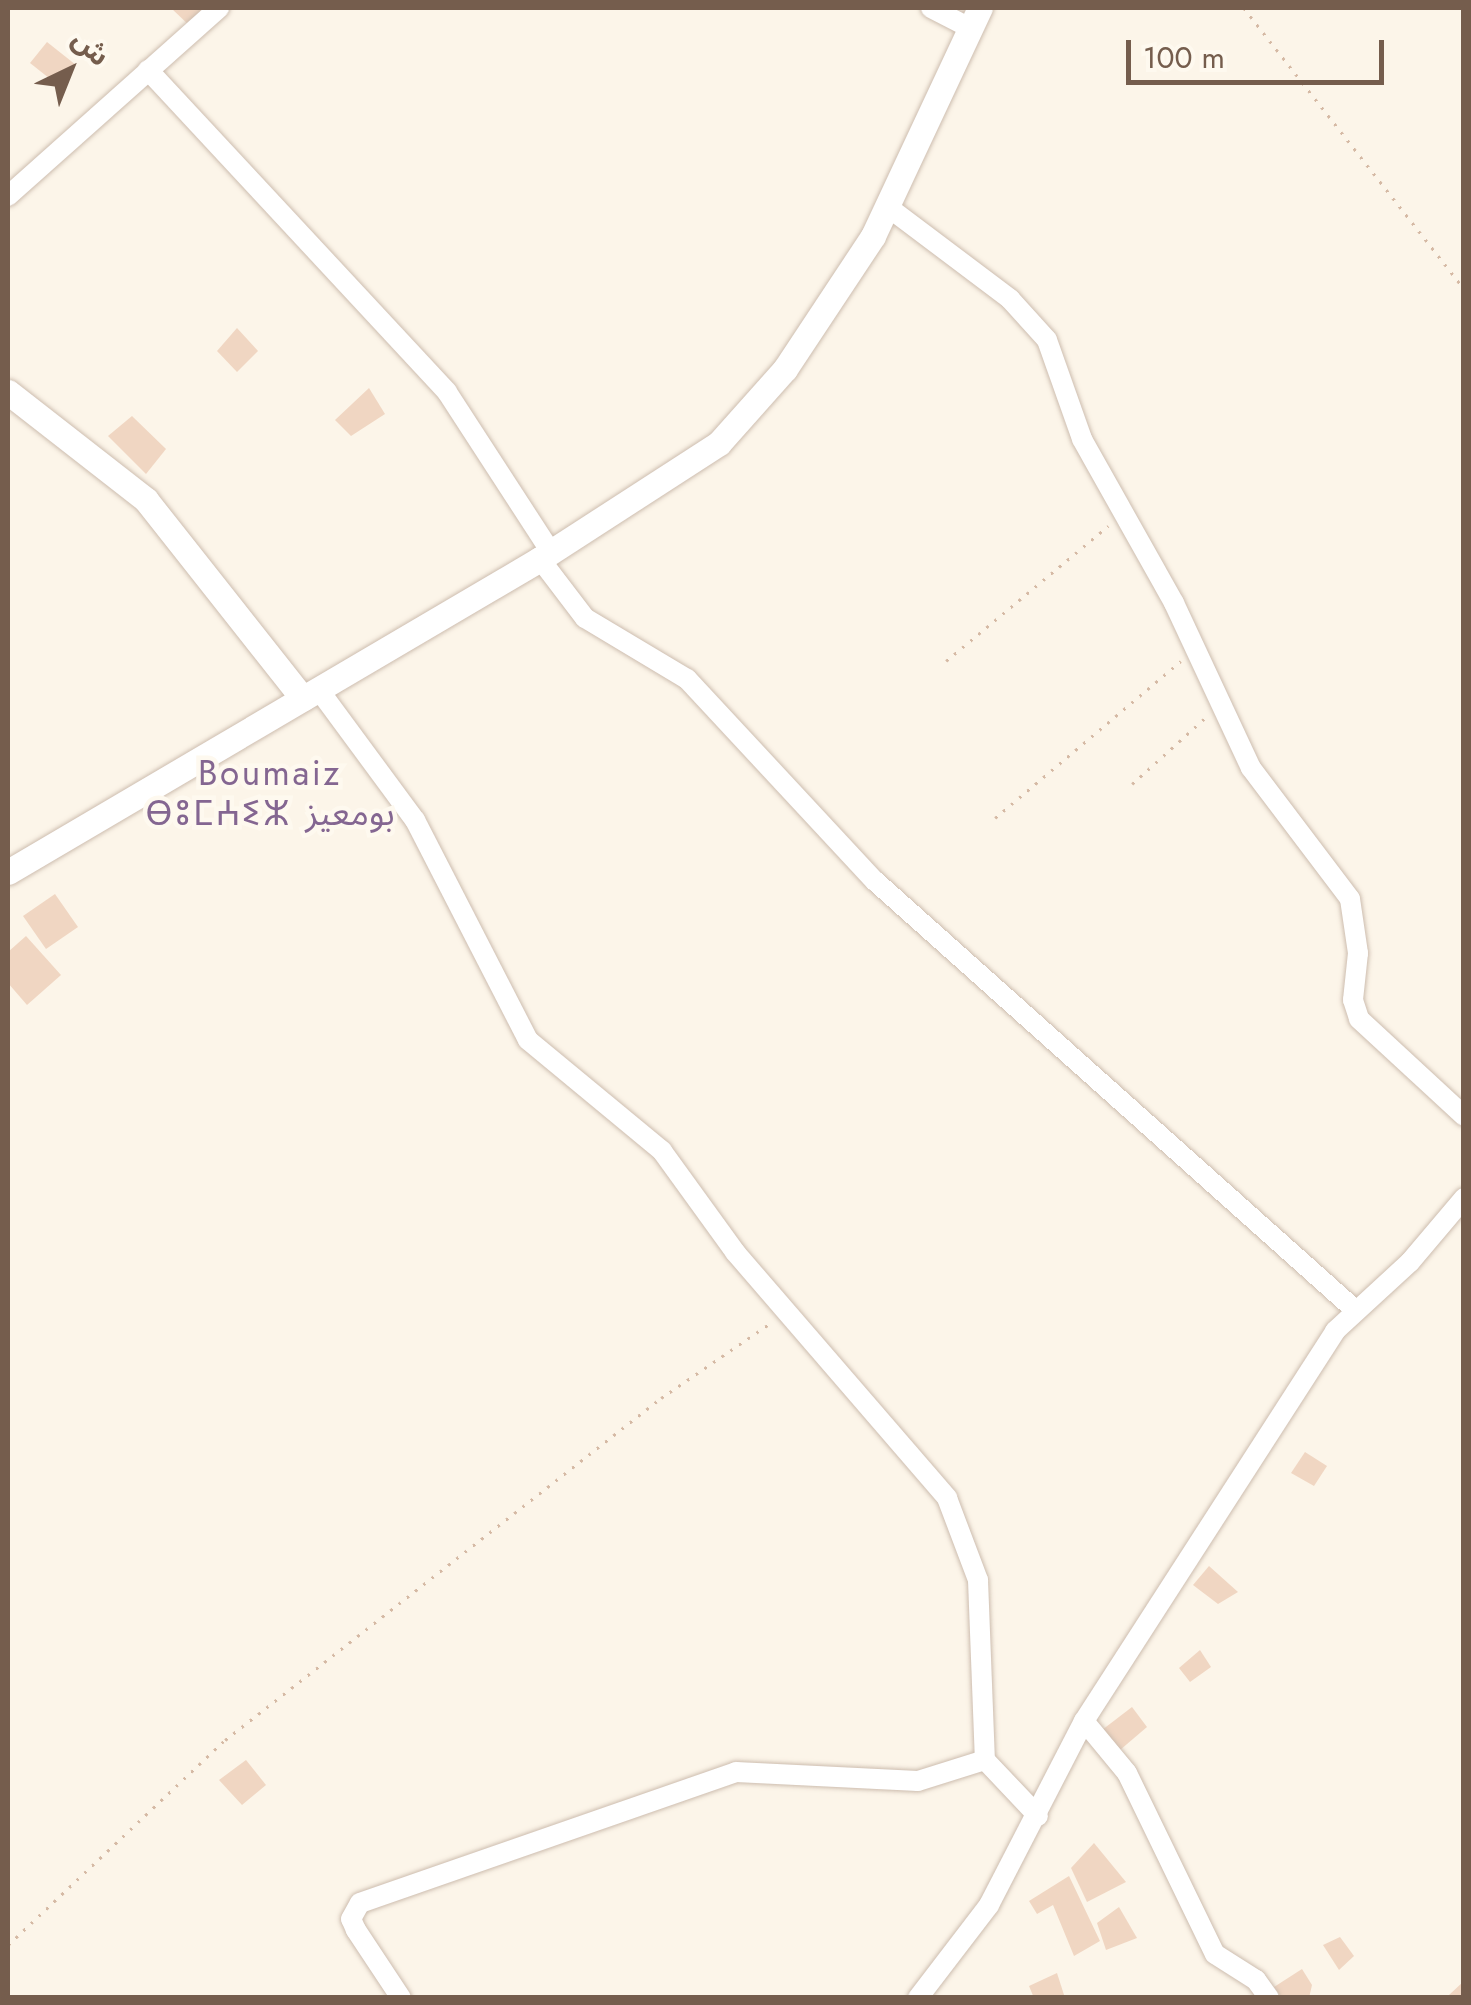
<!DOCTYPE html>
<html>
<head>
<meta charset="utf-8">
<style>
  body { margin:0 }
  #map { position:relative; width:1471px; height:2005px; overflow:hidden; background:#fcf5e9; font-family:Jost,"Noto Sans Arabic","Noto Sans Tifinagh",sans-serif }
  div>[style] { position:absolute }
  .building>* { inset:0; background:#f0d6c2 }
  .path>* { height:2.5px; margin-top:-1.25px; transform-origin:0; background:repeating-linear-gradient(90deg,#d5b9a4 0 2.5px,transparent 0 10.5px) }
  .roads { filter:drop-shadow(0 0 2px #cdbdaf) drop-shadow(0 0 2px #cdbdaf) }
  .minor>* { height:20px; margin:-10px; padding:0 10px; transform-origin:10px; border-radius:10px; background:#fff }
  .tertiary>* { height:25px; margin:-12.5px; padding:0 12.5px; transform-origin:12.5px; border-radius:12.5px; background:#fff }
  span { translate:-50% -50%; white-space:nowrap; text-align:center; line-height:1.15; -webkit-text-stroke:9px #fef9ef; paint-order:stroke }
  .quarter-label { font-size:35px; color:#846691; letter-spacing:2.5px }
  .frame { position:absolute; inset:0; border:10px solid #755d4d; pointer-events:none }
  .north { position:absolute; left:20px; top:20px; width:100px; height:100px; -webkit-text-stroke:8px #fef9ef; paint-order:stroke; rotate:43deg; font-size:28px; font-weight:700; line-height:40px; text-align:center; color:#755d4d }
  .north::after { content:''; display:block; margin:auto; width:35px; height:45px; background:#755d4d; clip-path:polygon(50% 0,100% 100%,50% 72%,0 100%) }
  .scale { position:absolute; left:1126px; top:40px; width:258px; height:45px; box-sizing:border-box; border:5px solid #755d4d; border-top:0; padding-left:12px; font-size:30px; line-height:35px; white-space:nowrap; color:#755d4d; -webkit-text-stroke:8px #fef9ef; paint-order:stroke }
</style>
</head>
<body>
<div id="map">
  <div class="building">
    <i style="clip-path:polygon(171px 8px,210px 8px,192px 28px)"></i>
    <i style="clip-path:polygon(47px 42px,76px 65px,59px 86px,30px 63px)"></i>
    <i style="clip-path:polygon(237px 328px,258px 351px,237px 372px,217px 351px)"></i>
    <i style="clip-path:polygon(369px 388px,385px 414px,351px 436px,335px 420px)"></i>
    <i style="clip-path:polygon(132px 416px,166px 449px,146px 474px,108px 436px)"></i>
    <i style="clip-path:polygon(55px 894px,78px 927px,46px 949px,23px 916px)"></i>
    <i style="clip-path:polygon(26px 936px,61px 975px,27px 1005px,8px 983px,8px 952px)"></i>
    <i style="clip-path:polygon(1305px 1452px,1327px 1466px,1314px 1486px,1291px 1473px)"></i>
    <i style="clip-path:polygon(1209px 1566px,1238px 1592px,1218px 1604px,1193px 1585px)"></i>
    <i style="clip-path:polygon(1200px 1650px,1211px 1667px,1190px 1682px,1179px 1668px)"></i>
    <i style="clip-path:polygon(1132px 1707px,1147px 1727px,1120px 1750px,1102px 1730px)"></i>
    <i style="clip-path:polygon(246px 1760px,266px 1785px,242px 1805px,219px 1780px)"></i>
    <i style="clip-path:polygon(1094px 1843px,1126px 1882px,1087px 1902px,1071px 1868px)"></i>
    <i style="clip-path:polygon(1069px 1876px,1100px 1941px,1074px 1956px,1053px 1905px,1037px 1914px,1029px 1901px)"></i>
    <i style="clip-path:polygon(1119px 1907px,1137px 1938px,1106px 1950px,1097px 1923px)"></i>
    <i style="clip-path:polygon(1340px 1937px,1354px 1956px,1339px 1970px,1323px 1945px)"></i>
    <i style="clip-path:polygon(1302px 1969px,1312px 1985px,1309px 1998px,1282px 1998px,1274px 1987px)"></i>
    <i style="clip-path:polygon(1057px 1973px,1065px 1998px,1034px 1998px,1029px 1986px)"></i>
    <i style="clip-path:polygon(1464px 1981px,1464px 1998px,1451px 1998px,1449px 1995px)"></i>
  </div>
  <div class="path">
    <i style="left:1244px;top:8px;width:357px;rotate:51.9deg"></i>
    <i style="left:946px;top:661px;width:211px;rotate:-39.8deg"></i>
    <i style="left:1132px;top:784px;width:98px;rotate:-42.1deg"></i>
    <i style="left:995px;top:818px;width:243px;rotate:-40.2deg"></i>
    <i style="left:8px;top:1945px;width:299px;rotate:-43.4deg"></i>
    <i style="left:225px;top:1740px;width:554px;rotate:-38.11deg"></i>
    <i style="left:661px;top:1398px;width:131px;rotate:-34.4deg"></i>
  </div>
  <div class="roads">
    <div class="minor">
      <i style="left:931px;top:8px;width:44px;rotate:27.1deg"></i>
      <i style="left:148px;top:70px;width:439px;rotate:47.1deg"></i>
      <i style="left:447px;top:392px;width:191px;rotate:57deg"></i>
      <i style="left:8px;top:196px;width:283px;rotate:-41.7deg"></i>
      <i style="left:888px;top:207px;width:153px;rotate:37deg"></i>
      <i style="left:1010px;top:299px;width:55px;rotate:47.9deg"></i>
      <i style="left:1047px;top:340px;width:105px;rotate:70.5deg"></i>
      <i style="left:1082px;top:439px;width:188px;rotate:60.7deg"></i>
      <i style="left:1174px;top:603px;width:182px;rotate:65deg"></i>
      <i style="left:1251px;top:768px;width:164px;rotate:52.9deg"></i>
      <i style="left:1350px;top:899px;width:55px;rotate:81.6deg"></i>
      <i style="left:1358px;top:953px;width:47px;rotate:96.1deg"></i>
      <i style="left:1353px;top:1000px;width:20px;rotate:72deg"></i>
      <i style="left:1359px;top:1019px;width:143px;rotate:42.7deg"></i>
      <i style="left:540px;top:559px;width:74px;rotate:52.7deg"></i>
      <i style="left:585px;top:618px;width:119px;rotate:30.9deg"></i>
      <i style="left:687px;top:679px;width:276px;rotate:47.1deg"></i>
      <i style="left:875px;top:881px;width:642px;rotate:41.78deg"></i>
      <i style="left:319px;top:690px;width:162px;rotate:53.6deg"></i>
      <i style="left:415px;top:820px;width:247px;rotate:62.8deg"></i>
      <i style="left:528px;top:1040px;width:174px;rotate:39.6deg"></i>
      <i style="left:662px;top:1151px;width:125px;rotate:54.1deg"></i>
      <i style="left:735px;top:1252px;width:325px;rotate:49.2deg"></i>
      <i style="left:947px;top:1498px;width:88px;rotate:69.3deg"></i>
      <i style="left:978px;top:1580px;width:180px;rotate:87.8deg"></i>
      <i style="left:985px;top:1760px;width:77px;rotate:46.6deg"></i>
      <i style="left:1084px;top:1721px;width:67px;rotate:50.4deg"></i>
      <i style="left:1127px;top:1773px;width:201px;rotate:64.1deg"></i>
      <i style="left:1215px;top:1954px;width:49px;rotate:32.4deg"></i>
      <i style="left:1256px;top:1980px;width:22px;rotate:54deg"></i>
      <i style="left:401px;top:1998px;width:82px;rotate:-123.5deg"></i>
      <i style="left:356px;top:1930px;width:12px;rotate:-114deg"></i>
      <i style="left:351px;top:1919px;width:18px;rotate:-61deg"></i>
      <i style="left:360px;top:1903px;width:398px;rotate:-19.2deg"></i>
      <i style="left:736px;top:1772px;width:182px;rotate:2.8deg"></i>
      <i style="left:918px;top:1781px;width:70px;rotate:-17.4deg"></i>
      <i style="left:918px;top:1998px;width:117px;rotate:-52.6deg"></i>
      <i style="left:989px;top:1905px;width:207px;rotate:-62.7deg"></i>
      <i style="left:1084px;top:1721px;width:464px;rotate:-57.2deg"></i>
      <i style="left:1335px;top:1331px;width:102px;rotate:-42.6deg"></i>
      <i style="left:1410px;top:1262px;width:84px;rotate:-49.8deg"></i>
    </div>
    <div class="tertiary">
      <i style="left:8px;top:392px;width:175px;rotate:38deg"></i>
      <i style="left:146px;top:500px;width:253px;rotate:51.7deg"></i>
      <i style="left:8px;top:872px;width:617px;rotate:-30.47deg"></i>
      <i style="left:540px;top:559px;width:213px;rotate:-32.9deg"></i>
      <i style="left:719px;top:443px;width:99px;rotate:-48.3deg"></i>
      <i style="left:785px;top:369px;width:159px;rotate:-56.5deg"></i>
      <i style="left:873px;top:236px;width:252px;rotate:-64.9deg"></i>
    </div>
  </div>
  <div class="quarter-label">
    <span style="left:270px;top:793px">Boumaiz<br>ⴱⵓⵎⵄⵉⵣ بومعيز</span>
  </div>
  <div class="frame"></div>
  <div class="north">ش</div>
  <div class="scale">100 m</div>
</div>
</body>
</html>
